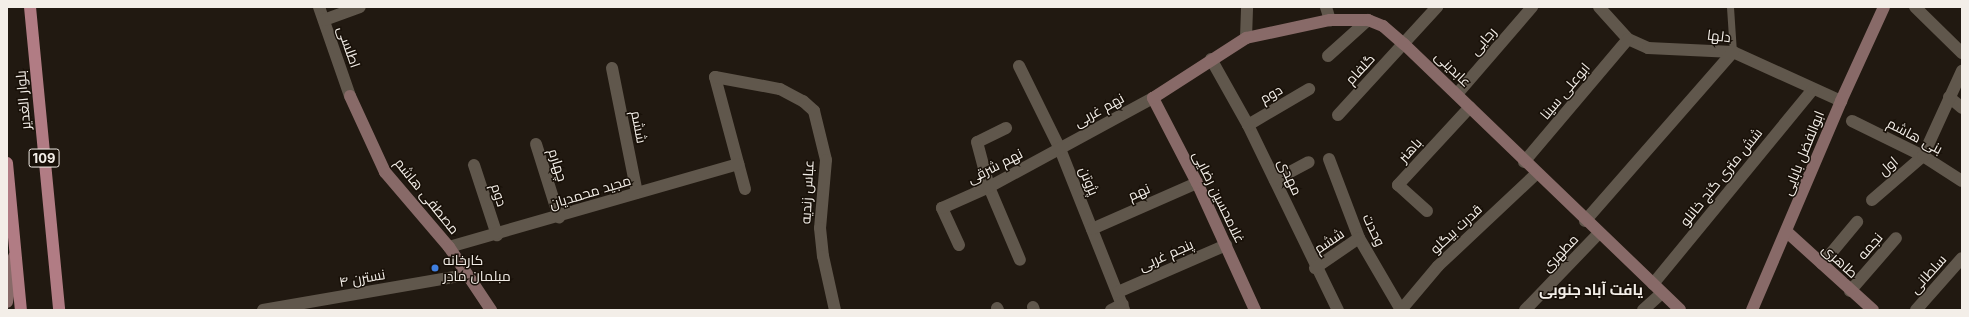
<!DOCTYPE html>
<html>
<head>
<meta charset="utf-8">
<style>
  body { margin:0 }
  #map { position:relative; width:1969px; height:317px; overflow:hidden; background:#211911; font-family:Inter,Cairo,sans-serif }
  div>[style] { position:absolute }
  .lane>* { height:7px; margin:-3.5px; padding:0 3.5px; transform-origin:3.5px; border-radius:3.5px; background:#60574c }
  .street>* { height:12px; margin:-6px; padding:0 6px; transform-origin:6px; border-radius:6px; background:#60574c }
  .secondary>* { height:12px; margin:-6px; padding:0 6px; transform-origin:6px; border-radius:6px; background:#886a68 }
  .primary>* { height:12px; margin:-6px; padding:0 6px; transform-origin:6px; border-radius:6px; background:#b17c84 }
  .dots>* { width:11px; height:11px; translate:-50% -50%; box-sizing:border-box; border:2px solid #181008; border-radius:50% }
  span { translate:-50% -50%; white-space:nowrap; text-align:center; line-height:1.15; -webkit-text-stroke:3px #181008; paint-order:stroke }
  .shield-label span { padding:1px 3px; background:#181008; border:1px solid; border-radius:3px; -webkit-text-stroke-width:0 }
  .shield-label { font-size:13px; color:#f3eee8; font-weight:700 }
  .street-label { font-size:14px; color:#f3eee8 }
  .poi-label { font-size:14px; color:#f3eee8 }
  .left { translate:0 -50%; text-align:left }
  .neighbourhood-label { font-size:15px; color:#f3eee8; font-weight:700 }
  .frame { position:absolute; inset:0; border:8px solid #f3eee8; pointer-events:none }
</style>
</head>
<body>
<div id="map">
  <div class="lane">
    <i style="left:1730px;top:7px;width:45px;rotate:86.2deg"></i>
  </div>
  <div class="street">
    <i style="left:319px;top:7px;width:94px;rotate:70.8deg"></i>
    <i style="left:1326px;top:7px;width:14px;rotate:73deg"></i>
    <i style="left:1599px;top:7px;width:43px;rotate:47.8deg"></i>
    <i style="left:1628px;top:39px;width:22px;rotate:24deg"></i>
    <i style="left:1648px;top:48px;width:85px;rotate:2.7deg"></i>
    <i style="left:1733px;top:52px;width:119px;rotate:24.4deg"></i>
    <i style="left:1915px;top:7px;width:66px;rotate:44.4deg"></i>
    <i style="left:324px;top:20px;width:38px;rotate:-20deg"></i>
    <i style="left:1246px;top:38px;width:31px;rotate:-88deg"></i>
    <i style="left:1328px;top:56px;width:54px;rotate:-42deg"></i>
    <i style="left:1211px;top:59px;width:76px;rotate:60.7deg"></i>
    <i style="left:1248px;top:125px;width:206px;rotate:64.1deg"></i>
    <i style="left:1019px;top:66px;width:93px;rotate:63.7deg"></i>
    <i style="left:1060px;top:149px;width:173px;rotate:68.3deg"></i>
    <i style="left:612px;top:68px;width:127px;rotate:78.7deg"></i>
    <i style="left:1457px;top:94px;width:115px;rotate:-49.2deg"></i>
    <i style="left:1949px;top:97px;width:17px;rotate:40deg"></i>
    <i style="left:1338px;top:115px;width:147px;rotate:-47.5deg"></i>
    <i style="left:1852px;top:121px;width:79px;rotate:26.2deg"></i>
    <i style="left:1923px;top:156px;width:46px;rotate:32.7deg"></i>
    <i style="left:1248px;top:125px;width:71px;rotate:-30.5deg"></i>
    <i style="left:1006px;top:128px;width:32px;rotate:154deg"></i>
    <i style="left:977px;top:142px;width:47px;rotate:75.1deg"></i>
    <i style="left:989px;top:187px;width:79px;rotate:67deg"></i>
    <i style="left:536px;top:144px;width:77px;rotate:72.5deg"></i>
    <i style="left:1329px;top:159px;width:85px;rotate:69.2deg"></i>
    <i style="left:1359px;top:238px;width:83px;rotate:59.7deg"></i>
    <i style="left:1524px;top:162px;width:161px;rotate:-49.8deg"></i>
    <i style="left:474px;top:165px;width:74px;rotate:71.8deg"></i>
    <i style="left:1275px;top:180px;width:38px;rotate:-28deg"></i>
    <i style="left:745px;top:189px;width:116px;rotate:-105deg"></i>
    <i style="left:715px;top:77px;width:66px;rotate:10.5deg"></i>
    <i style="left:780px;top:89px;width:26px;rotate:28deg"></i>
    <i style="left:803px;top:101px;width:15px;rotate:42deg"></i>
    <i style="left:814px;top:111px;width:50px;rotate:76.2deg"></i>
    <i style="left:826px;top:160px;width:68px;rotate:95deg"></i>
    <i style="left:820px;top:228px;width:28px;rotate:84deg"></i>
    <i style="left:823px;top:256px;width:55px;rotate:77.5deg"></i>
    <i style="left:1872px;top:200px;width:67px;rotate:-40.8deg"></i>
    <i style="left:1923px;top:156px;width:94px;rotate:-65.4deg"></i>
    <i style="left:1427px;top:211px;width:39px;rotate:-138deg"></i>
    <i style="left:1398px;top:185px;width:106px;rotate:-47.3deg"></i>
    <i style="left:1585px;top:221px;width:225px;rotate:-48.8deg"></i>
    <i style="left:1092px;top:229px;width:115px;rotate:-23.7deg"></i>
    <i style="left:959px;top:245px;width:41px;rotate:-114.7deg"></i>
    <i style="left:942px;top:208px;width:51px;rotate:-24.1deg"></i>
    <i style="left:989px;top:187px;width:187px;rotate:-28.5deg"></i>
    <i style="left:449px;top:247px;width:301px;rotate:-16deg"></i>
    <i style="left:1822px;top:264px;width:55px;rotate:-50.2deg"></i>
    <i style="left:1315px;top:268px;width:53px;rotate:-34.3deg"></i>
    <i style="left:1653px;top:284px;width:252px;rotate:-50.6deg"></i>
    <i style="left:1850px;top:291px;width:70px;rotate:-49deg"></i>
    <i style="left:1118px;top:292px;width:118px;rotate:-23.5deg"></i>
    <i style="left:1033px;top:307px;width:3px;rotate:72deg"></i>
    <i style="left:997px;top:308px;width:2px;rotate:63deg"></i>
    <i style="left:263px;top:310px;width:206px;rotate:-9.8deg"></i>
    <i style="left:1111px;top:310px;width:13px;rotate:-27deg"></i>
    <i style="left:1401px;top:310px;width:57px;rotate:-49.9deg"></i>
    <i style="left:1438px;top:266px;width:136px;rotate:-43.2deg"></i>
    <i style="left:1525px;top:310px;width:107px;rotate:-46.1deg"></i>
    <i style="left:1643px;top:310px;width:25px;rotate:-42deg"></i>
    <i style="left:1916px;top:310px;width:69px;rotate:-48.5deg"></i>
  </div>
  <div class="secondary">
    <i style="left:350px;top:96px;width:84px;rotate:65.3deg"></i>
    <i style="left:385px;top:172px;width:99px;rotate:49.5deg"></i>
    <i style="left:449px;top:247px;width:76px;rotate:56.3deg"></i>
    <i style="left:1787px;top:232px;width:116px;rotate:42.2deg"></i>
    <i style="left:7px;top:302px;width:46px;rotate:-81.2deg"></i>
    <i style="left:1255px;top:310px;width:140px;rotate:-114.5deg"></i>
    <i style="left:1197px;top:183px;width:96px;rotate:-117.4deg"></i>
    <i style="left:1153px;top:98px;width:111px;rotate:-32.8deg"></i>
    <i style="left:1246px;top:38px;width:86px;rotate:-12.1deg"></i>
    <i style="left:1330px;top:20px;width:38px"></i>
    <i style="left:1368px;top:20px;width:16px;rotate:22deg"></i>
    <i style="left:1383px;top:26px;width:28px;rotate:41deg"></i>
    <i style="left:1404px;top:44px;width:383px;rotate:43.9deg"></i>
    <i style="left:1752px;top:310px;width:227px;rotate:-66.9deg"></i>
    <i style="left:1841px;top:101px;width:103px;rotate:-65.4deg"></i>
  </div>
  <div class="primary">
    <i style="left:30px;top:7px;width:304px;rotate:84.5deg"></i>
    <i style="left:7px;top:163px;width:148px;rotate:84.6deg"></i>
  </div>
  <div class="dots">
    <i style="left:435px;top:268px;background:#3f7fe0"></i>
  </div>
  <div class="shield-label">
    <span style="left:44px;top:158px">109</span>
  </div>
  <div class="street-label">
    <span style="left:1719px;top:36px;rotate:7deg">دلها</span>
    <span style="left:1483px;top:41px;rotate:-49deg">رجایی</span>
    <span style="left:349px;top:47px;rotate:71deg">اطلسی</span>
    <span style="left:1360px;top:69px;rotate:-47deg">گلفام</span>
    <span style="left:1453px;top:69px;rotate:44deg">عابدینی</span>
    <span style="left:1565px;top:91px;rotate:-50deg">ابوعلی سینا</span>
    <span style="left:1271px;top:94px;rotate:-30deg">دوم</span>
    <span style="left:23px;top:100px;rotate:-95deg">بلوار الغدیر</span>
    <span style="left:1099px;top:110px;rotate:-29deg">نهم غربی</span>
    <span style="left:639px;top:127px;rotate:79deg">ششم</span>
    <span style="left:1915px;top:136px;rotate:28deg">بنی هاشم</span>
    <span style="left:1410px;top:150px;rotate:-48deg">باهنر</span>
    <span style="left:1803px;top:153px;rotate:-68deg">ابوالفضل بابایی</span>
    <span style="left:558px;top:165px;rotate:73deg">چهارم</span>
    <span style="left:995px;top:166px;rotate:-27deg">نهم شرقی</span>
    <span style="left:1888px;top:166px;rotate:-41deg">اول</span>
    <span style="left:1290px;top:177px;rotate:65deg">مهدی</span>
    <span style="left:1721px;top:177px;rotate:-51deg">شش متری گنج خانلو</span>
    <span style="left:1089px;top:181px;rotate:68deg">پژوتن</span>
    <span style="left:590px;top:192px;rotate:-17deg">مجید محمدیان</span>
    <span style="left:807px;top:192px;rotate:-87deg">عباس زندیه</span>
    <span style="left:1139px;top:192px;rotate:-24deg">نهم</span>
    <span style="left:499px;top:195px;rotate:72deg">دوم</span>
    <span style="left:427px;top:196px;rotate:51deg">مصطفی هاشم</span>
    <span style="left:1219px;top:197px;rotate:64deg">غلامحسین رضایی</span>
    <span style="left:1456px;top:229px;rotate:-43deg">قدرت بیگلو</span>
    <span style="left:1374px;top:230px;rotate:65deg">وحدت</span>
    <span style="left:1329px;top:241px;rotate:-34deg">ششم</span>
    <span style="left:1870px;top:246px;rotate:-49deg">نجمه</span>
    <span style="left:1560px;top:253px;rotate:-46deg">مطهری</span>
    <span style="left:1166px;top:255px;rotate:-24deg">پنجم غربی</span>
    <span style="left:1840px;top:261px;rotate:43deg">طاهری</span>
    <span style="left:1928px;top:274px;rotate:-48deg">سلطانی</span>
    <span style="left:362px;top:278px;rotate:-10deg">نسترن ۴</span>
  </div>
  <div class="poi-label">
    <span class="left" style="left:443px;top:268px">کارخانه<br>مبلمان مادر</span>
  </div>
  <div class="neighbourhood-label">
    <span style="left:1591px;top:290px">یافت آباد جنوبی</span>
  </div>
  <div class="frame"></div>
</div>
</body>
</html>
